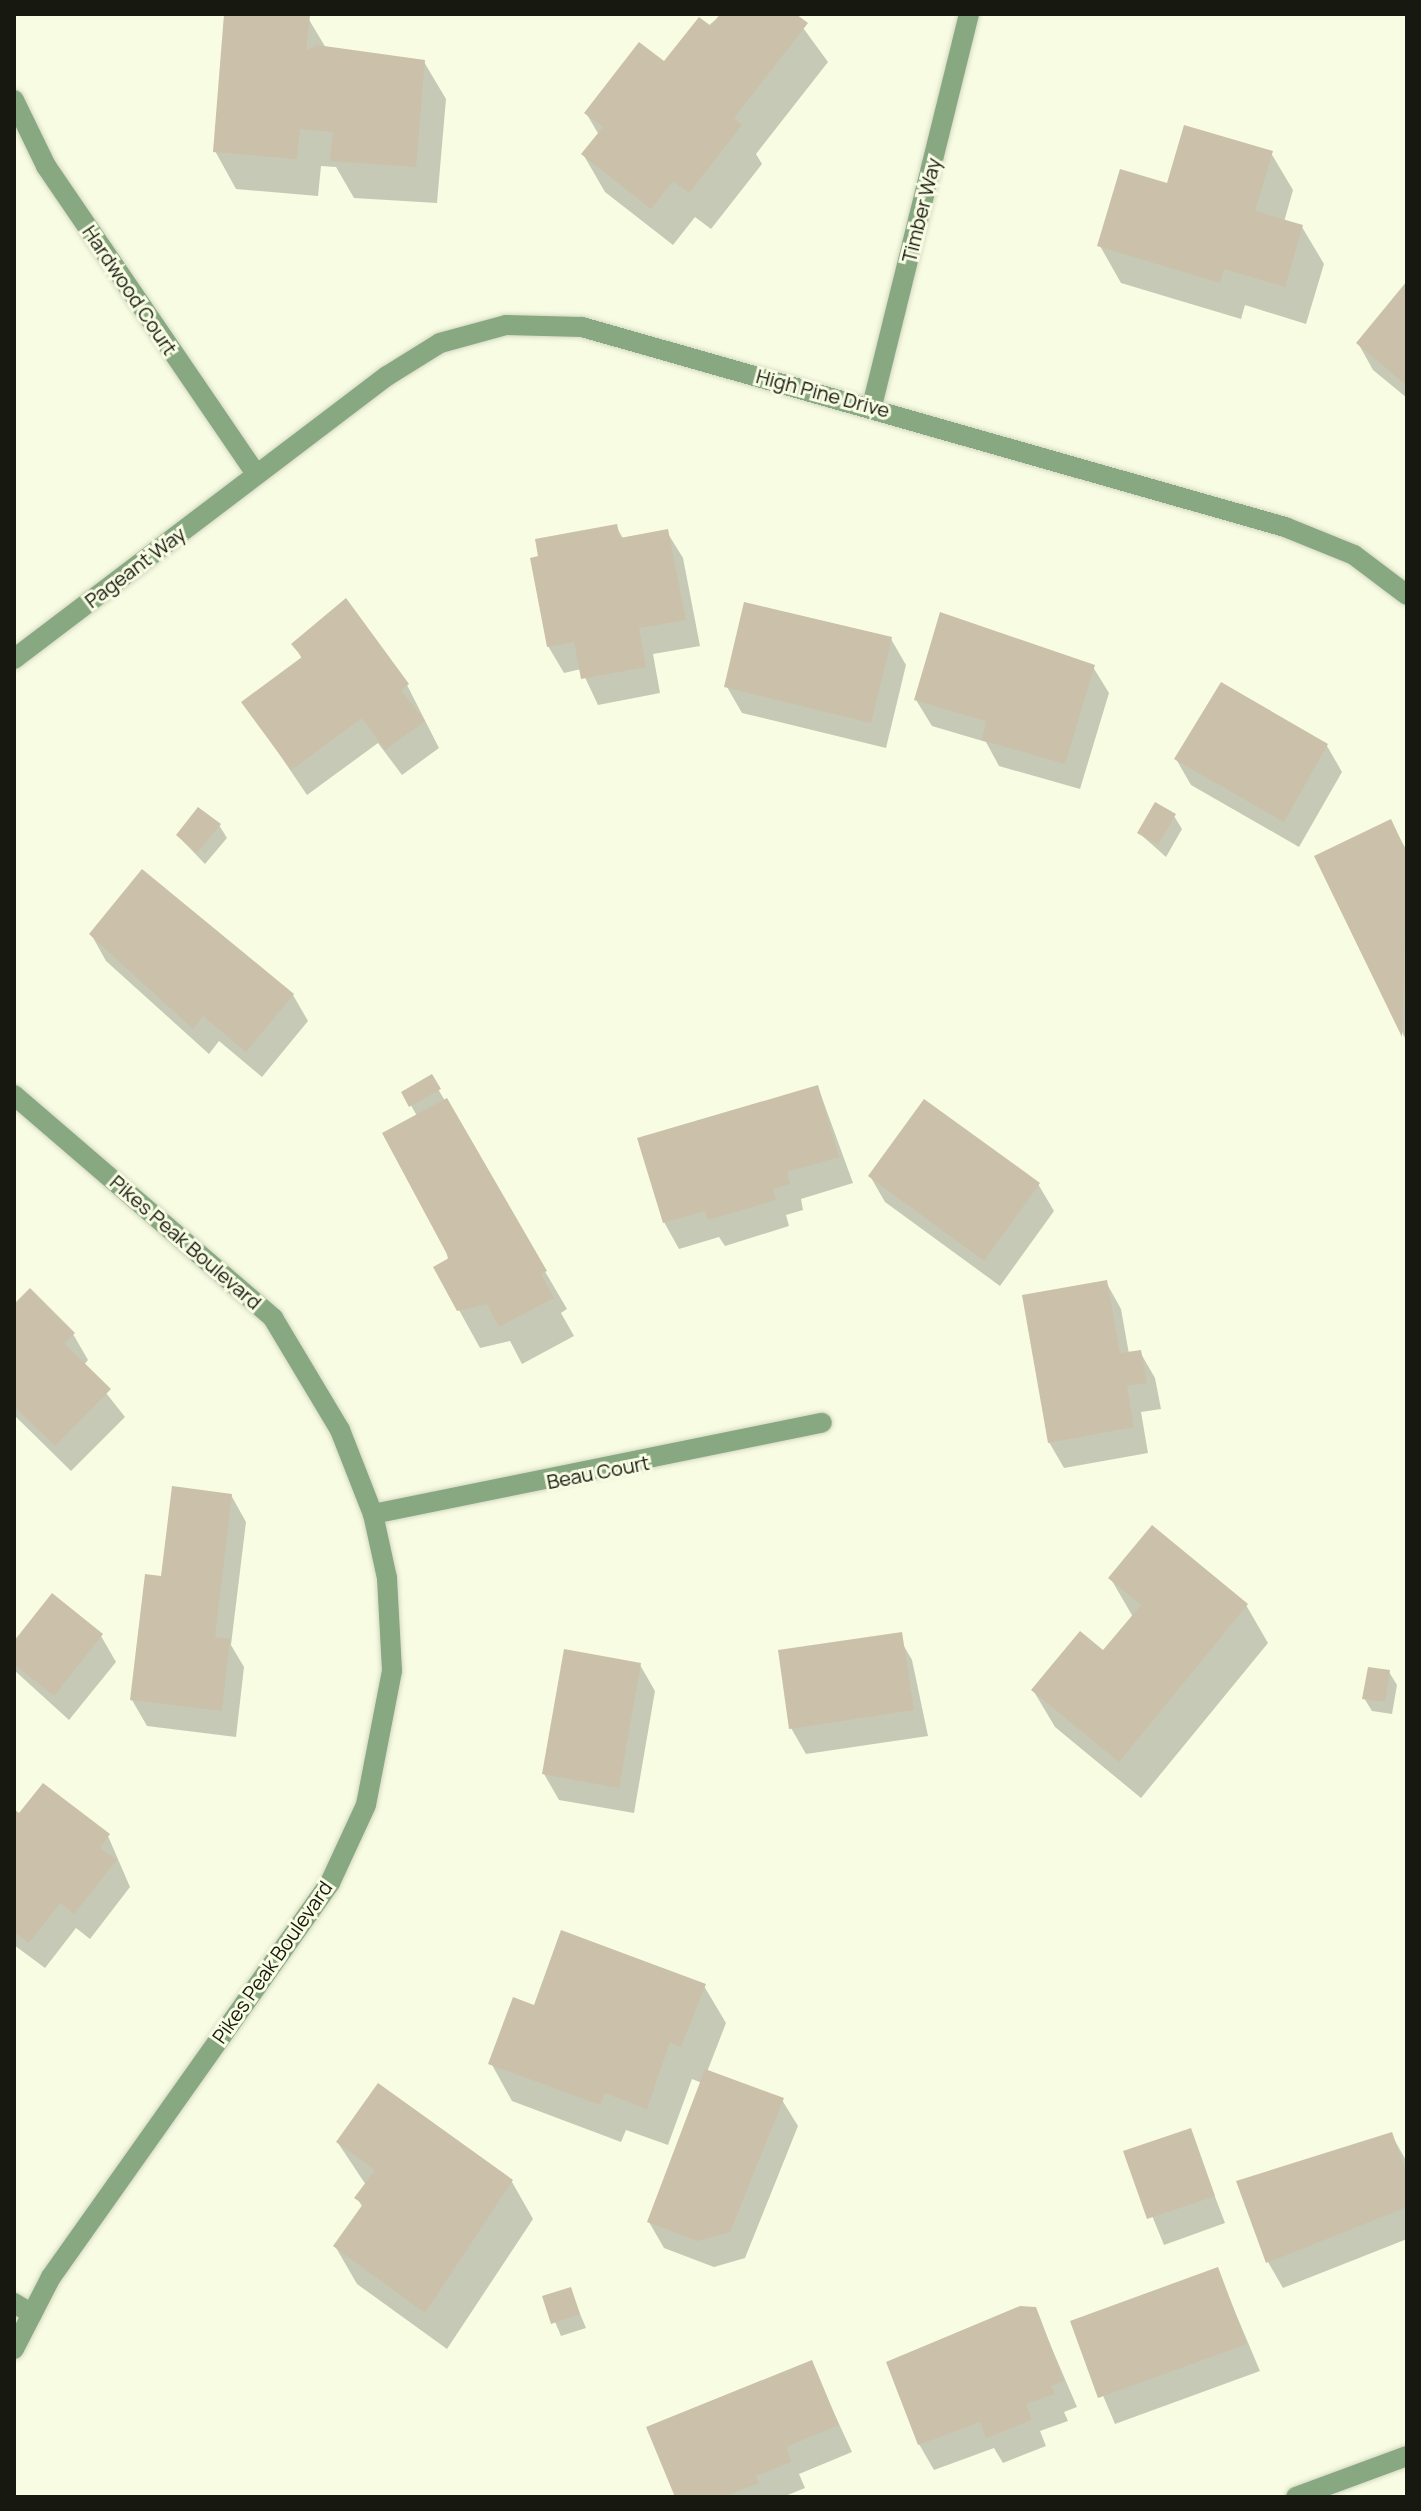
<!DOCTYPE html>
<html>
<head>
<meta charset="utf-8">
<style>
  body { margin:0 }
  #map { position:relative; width:1421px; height:2511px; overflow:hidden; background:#f8fce3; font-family:Manrope,sans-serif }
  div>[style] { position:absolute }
  .shadow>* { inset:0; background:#0003 }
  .building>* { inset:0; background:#cbc0aa }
  .roads { filter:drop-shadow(0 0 2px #d4d8c1) drop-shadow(0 0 2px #d4d8c1) }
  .minor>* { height:20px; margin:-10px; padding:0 10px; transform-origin:10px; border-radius:10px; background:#87a881 }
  span { translate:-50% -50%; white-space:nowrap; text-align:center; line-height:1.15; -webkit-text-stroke:6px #f8fce3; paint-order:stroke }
  .street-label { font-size:20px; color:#17180f }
  .frame { position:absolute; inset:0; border:16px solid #17180f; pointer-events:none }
</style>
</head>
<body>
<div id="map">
  <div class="shadow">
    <i style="clip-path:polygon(226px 14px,308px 18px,326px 48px,424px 62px,446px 99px,437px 203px,354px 198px,336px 167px,321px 166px,318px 196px,236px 189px,215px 151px)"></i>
    <i style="clip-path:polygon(722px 14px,793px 14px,828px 62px,756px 154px,762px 164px,711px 229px,695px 217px,673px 245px,605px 192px,583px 154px,599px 135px,586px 113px,664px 64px)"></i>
    <i style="clip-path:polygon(1271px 153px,1293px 190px,1284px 222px,1302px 227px,1324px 264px,1306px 324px,1245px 305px,1241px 319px,1121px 283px,1100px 246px,1168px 186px)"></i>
    <i style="clip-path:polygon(1407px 284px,1407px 398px,1373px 370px,1358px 343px)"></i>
    <i style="clip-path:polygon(616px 526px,624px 540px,667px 532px,683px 558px,700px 646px,653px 654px,660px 693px,598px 705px,581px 669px,564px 673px,548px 646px)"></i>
    <i style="clip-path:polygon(345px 601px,407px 685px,439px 748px,402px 775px,378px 743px,307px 795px,244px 702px,302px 659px,294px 644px)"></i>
    <i style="clip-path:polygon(941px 614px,1093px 667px,1109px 693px,1080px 789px,999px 766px,986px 742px,932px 726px,916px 700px)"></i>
    <i style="clip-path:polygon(891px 639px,906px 665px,886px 748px,742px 713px,727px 687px)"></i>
    <i style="clip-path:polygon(1327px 746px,1342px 772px,1299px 847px,1191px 785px,1176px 759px)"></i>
    <i style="clip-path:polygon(1174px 816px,1182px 829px,1166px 857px,1139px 833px)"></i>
    <i style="clip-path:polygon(1390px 821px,1407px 851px,1407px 1042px,1316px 857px)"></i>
    <i style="clip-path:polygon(219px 825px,227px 838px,205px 864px,178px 836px)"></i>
    <i style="clip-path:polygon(91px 934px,293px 995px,308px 1021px,262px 1077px,219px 1041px,209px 1054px,106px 961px)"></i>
    <i style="clip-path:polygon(431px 1077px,567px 1309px,561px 1313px,574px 1336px,522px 1364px,510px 1341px,480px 1348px,459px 1310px,417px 1116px,404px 1093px)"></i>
    <i style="clip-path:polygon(818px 1087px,853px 1183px,801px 1199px,803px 1210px,786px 1215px,789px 1226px,725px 1246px,719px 1237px,679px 1249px,664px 1222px)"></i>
    <i style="clip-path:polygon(870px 1176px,1038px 1184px,1054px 1211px,1000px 1286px,885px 1202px)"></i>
    <i style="clip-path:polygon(1106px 1282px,1121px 1309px,1129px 1354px,1140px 1352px,1155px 1378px,1161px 1409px,1141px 1412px,1148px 1453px,1064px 1468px,1049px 1442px)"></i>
    <i style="clip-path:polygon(14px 1307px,73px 1334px,88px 1360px,84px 1365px,125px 1417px,71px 1471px,14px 1415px)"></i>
    <i style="clip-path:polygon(231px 1495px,246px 1522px,231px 1645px,244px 1667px,236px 1737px,147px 1726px,132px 1700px,163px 1578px)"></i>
    <i style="clip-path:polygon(1111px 1579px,1246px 1605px,1268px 1643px,1141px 1798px,1055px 1727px,1033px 1690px,1103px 1653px,1133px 1617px)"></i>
    <i style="clip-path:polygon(897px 1634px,912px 1660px,928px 1736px,806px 1754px,791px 1728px)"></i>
    <i style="clip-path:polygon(101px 1636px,116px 1662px,69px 1720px,14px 1670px,14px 1644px)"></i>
    <i style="clip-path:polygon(640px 1665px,655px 1691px,634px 1813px,559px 1800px,544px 1774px)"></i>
    <i style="clip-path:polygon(1389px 1672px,1397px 1685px,1392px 1714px,1372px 1711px,1364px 1698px)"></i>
    <i style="clip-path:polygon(14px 1812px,108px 1836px,130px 1887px,90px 1939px,76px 1928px,45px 1968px,14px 1945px)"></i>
    <i style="clip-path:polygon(704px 1986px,726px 2023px,707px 2072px,782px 2100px,798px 2126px,745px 2258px,714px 2267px,664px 2248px,649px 2222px,702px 2083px,692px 2079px,668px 2145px,626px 2130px,621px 2142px,512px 2101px,491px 2063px,535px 2008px)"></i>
    <i style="clip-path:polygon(1190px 2131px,1225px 2223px,1164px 2245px,1126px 2152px)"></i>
    <i style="clip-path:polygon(1391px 2134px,1407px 2162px,1407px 2239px,1283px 2288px,1268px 2262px)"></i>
    <i style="clip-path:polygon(338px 2143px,512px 2182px,533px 2219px,447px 2349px,357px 2284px,335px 2246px,363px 2208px,357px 2198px,366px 2185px)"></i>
    <i style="clip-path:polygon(1217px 2269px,1260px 2371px,1115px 2424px,1072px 2322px)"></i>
    <i style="clip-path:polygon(570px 2290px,586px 2328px,561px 2336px,545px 2298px)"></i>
    <i style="clip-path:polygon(1035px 2309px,1077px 2407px,1064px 2412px,1068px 2421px,1040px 2431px,1046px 2446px,1003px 2463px,994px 2448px,934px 2470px,919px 2444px)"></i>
    <i style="clip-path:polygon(811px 2363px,852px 2452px,799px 2474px,805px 2488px,783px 2497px,677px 2497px)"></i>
  </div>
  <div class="building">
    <i style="clip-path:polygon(224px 14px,310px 16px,306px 51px,317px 45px,425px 60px,416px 167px,330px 161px,333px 132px,300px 129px,297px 159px,213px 152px)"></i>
    <i style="clip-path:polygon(720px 14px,796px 14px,808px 23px,734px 118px,742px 125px,689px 193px,673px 181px,651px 209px,581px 154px,603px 127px,584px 113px,639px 42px,664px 61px,699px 17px,711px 26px)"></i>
    <i style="clip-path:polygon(1184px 125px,1273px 151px,1255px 211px,1303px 225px,1285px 287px,1224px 269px,1220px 283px,1097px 246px,1120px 169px,1167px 183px)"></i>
    <i style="clip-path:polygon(1407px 281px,1407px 386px,1356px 343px)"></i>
    <i style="clip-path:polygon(617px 524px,620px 538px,668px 529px,686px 620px,639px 628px,646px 667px,581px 679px,574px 642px,547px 647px,530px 558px,538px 556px,535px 539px)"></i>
    <i style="clip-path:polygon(346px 598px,409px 684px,401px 690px,425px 721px,385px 750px,362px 718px,291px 770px,241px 702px,302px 657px,291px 644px)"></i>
    <i style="clip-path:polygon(744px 602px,892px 637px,871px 723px,724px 687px)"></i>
    <i style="clip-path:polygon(940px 612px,1095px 665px,1065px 764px,982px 740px,986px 721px,914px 700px)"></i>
    <i style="clip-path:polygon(1221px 682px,1328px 744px,1284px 822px,1174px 759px)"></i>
    <i style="clip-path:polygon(1155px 802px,1176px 814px,1158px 845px,1137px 833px)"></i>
    <i style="clip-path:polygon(198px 807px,221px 824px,197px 853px,176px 835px)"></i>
    <i style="clip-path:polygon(1391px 819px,1407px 853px,1402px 1037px,1314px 856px)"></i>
    <i style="clip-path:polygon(142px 869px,294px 994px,246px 1052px,203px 1016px,193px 1029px,89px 934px)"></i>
    <i style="clip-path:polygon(432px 1074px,441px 1089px,409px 1107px,401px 1092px)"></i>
    <i style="clip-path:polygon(818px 1085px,839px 1157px,787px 1172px,790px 1184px,773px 1189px,776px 1200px,708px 1220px,705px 1211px,663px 1223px,637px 1138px)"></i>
    <i style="clip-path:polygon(447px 1098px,547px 1271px,541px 1274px,554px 1298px,499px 1327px,487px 1304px,457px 1311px,433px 1267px,449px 1258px,382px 1133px)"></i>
    <i style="clip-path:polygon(924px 1099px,1040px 1183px,984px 1261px,868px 1176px)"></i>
    <i style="clip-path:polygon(1107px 1280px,1120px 1353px,1141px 1350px,1147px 1383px,1127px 1386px,1134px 1427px,1048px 1443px,1022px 1295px)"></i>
    <i style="clip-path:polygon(30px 1288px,75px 1333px,64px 1343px,111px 1389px,55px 1446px,14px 1406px,14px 1304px)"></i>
    <i style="clip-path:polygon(172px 1486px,232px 1494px,215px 1637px,230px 1639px,222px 1711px,130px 1700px,145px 1574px,161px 1576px)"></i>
    <i style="clip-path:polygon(1152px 1525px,1248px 1604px,1119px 1762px,1031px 1690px,1080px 1631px,1103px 1650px,1141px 1605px,1108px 1578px)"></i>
    <i style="clip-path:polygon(52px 1593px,103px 1634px,54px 1696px,14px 1664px,14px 1641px)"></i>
    <i style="clip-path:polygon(902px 1632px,914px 1710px,789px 1729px,778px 1650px)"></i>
    <i style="clip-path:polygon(564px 1649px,641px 1663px,619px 1788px,542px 1774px)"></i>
    <i style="clip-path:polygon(1368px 1667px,1390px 1670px,1385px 1702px,1362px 1699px)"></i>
    <i style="clip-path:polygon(43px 1783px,110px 1834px,100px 1848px,117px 1860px,74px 1914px,60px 1903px,29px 1943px,14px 1932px,14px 1809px,19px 1813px)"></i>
    <i style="clip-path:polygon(561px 1930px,706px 1984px,681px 2047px,670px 2042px,647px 2109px,605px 2093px,600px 2105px,488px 2064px,513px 1997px,534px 2005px)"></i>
    <i style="clip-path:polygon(705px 2069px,784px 2098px,730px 2232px,698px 2241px,647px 2222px)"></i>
    <i style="clip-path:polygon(378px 2083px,513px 2180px,425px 2313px,333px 2246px,363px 2204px,354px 2198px,375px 2170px,336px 2142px)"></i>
    <i style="clip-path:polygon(1191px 2128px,1215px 2196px,1147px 2219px,1123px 2151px)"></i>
    <i style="clip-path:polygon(1392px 2132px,1407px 2175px,1407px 2207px,1266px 2263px,1236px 2181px)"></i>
    <i style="clip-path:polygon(1218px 2267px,1247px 2344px,1098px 2398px,1070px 2321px)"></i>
    <i style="clip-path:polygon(571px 2287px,580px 2314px,551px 2324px,542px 2296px)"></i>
    <i style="clip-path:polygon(1020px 2306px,1036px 2307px,1064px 2381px,1051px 2386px,1055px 2394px,1026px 2404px,1032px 2420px,986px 2438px,980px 2422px,918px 2445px,886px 2362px)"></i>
    <i style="clip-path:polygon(812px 2360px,839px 2425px,786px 2447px,791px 2462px,756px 2476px,759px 2483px,746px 2488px,723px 2497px,675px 2497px,646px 2427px)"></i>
  </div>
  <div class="roads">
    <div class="minor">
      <i style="left:14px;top:100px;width:73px;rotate:64.1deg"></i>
      <i style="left:46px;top:166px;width:373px;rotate:55.7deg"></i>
      <i style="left:872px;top:406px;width:404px;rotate:-76.1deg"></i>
      <i style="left:14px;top:659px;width:468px;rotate:-37.2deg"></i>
      <i style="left:387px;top:376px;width:62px;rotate:-31.9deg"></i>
      <i style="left:440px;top:343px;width:68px;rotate:-15.3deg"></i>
      <i style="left:506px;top:325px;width:76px;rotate:1.5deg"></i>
      <i style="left:582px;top:327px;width:731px;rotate:15.88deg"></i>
      <i style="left:1285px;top:527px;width:74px;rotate:22.1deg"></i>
      <i style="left:1354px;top:555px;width:66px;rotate:37deg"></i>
      <i style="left:14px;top:1095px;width:342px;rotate:40.7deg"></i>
      <i style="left:273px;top:1318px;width:131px;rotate:59.1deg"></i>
      <i style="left:340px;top:1430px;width:90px;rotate:68.6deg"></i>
      <i style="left:373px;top:1514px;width:66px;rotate:77.7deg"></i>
      <i style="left:387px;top:1578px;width:93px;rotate:86.9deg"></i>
      <i style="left:392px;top:1671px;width:136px;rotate:101deg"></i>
      <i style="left:366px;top:1805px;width:86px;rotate:114.8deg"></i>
      <i style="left:330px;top:1883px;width:483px;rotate:125.3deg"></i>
      <i style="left:51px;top:2277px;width:81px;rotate:117.2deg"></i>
      <i style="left:373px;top:1514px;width:458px;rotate:-11.5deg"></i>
      <i style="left:14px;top:2303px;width:21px;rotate:31deg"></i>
      <i style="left:1296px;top:2497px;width:118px;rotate:-20.3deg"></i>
    </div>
  </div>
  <div class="street-label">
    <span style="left:921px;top:210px;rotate:-76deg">Timber Way</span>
    <span style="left:130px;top:290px;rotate:56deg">Hardwood Court</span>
    <span style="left:823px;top:393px;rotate:15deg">High Pine Drive</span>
    <span style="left:135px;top:567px;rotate:-37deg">Pageant Way</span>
    <span style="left:186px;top:1242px;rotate:41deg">Pikes Peak Boulevard</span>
    <span style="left:598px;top:1472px;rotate:-11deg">Beau Court</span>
    <span style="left:272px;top:1962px;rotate:-55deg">Pikes Peak Boulevard</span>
  </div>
  <div class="frame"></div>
</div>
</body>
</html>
